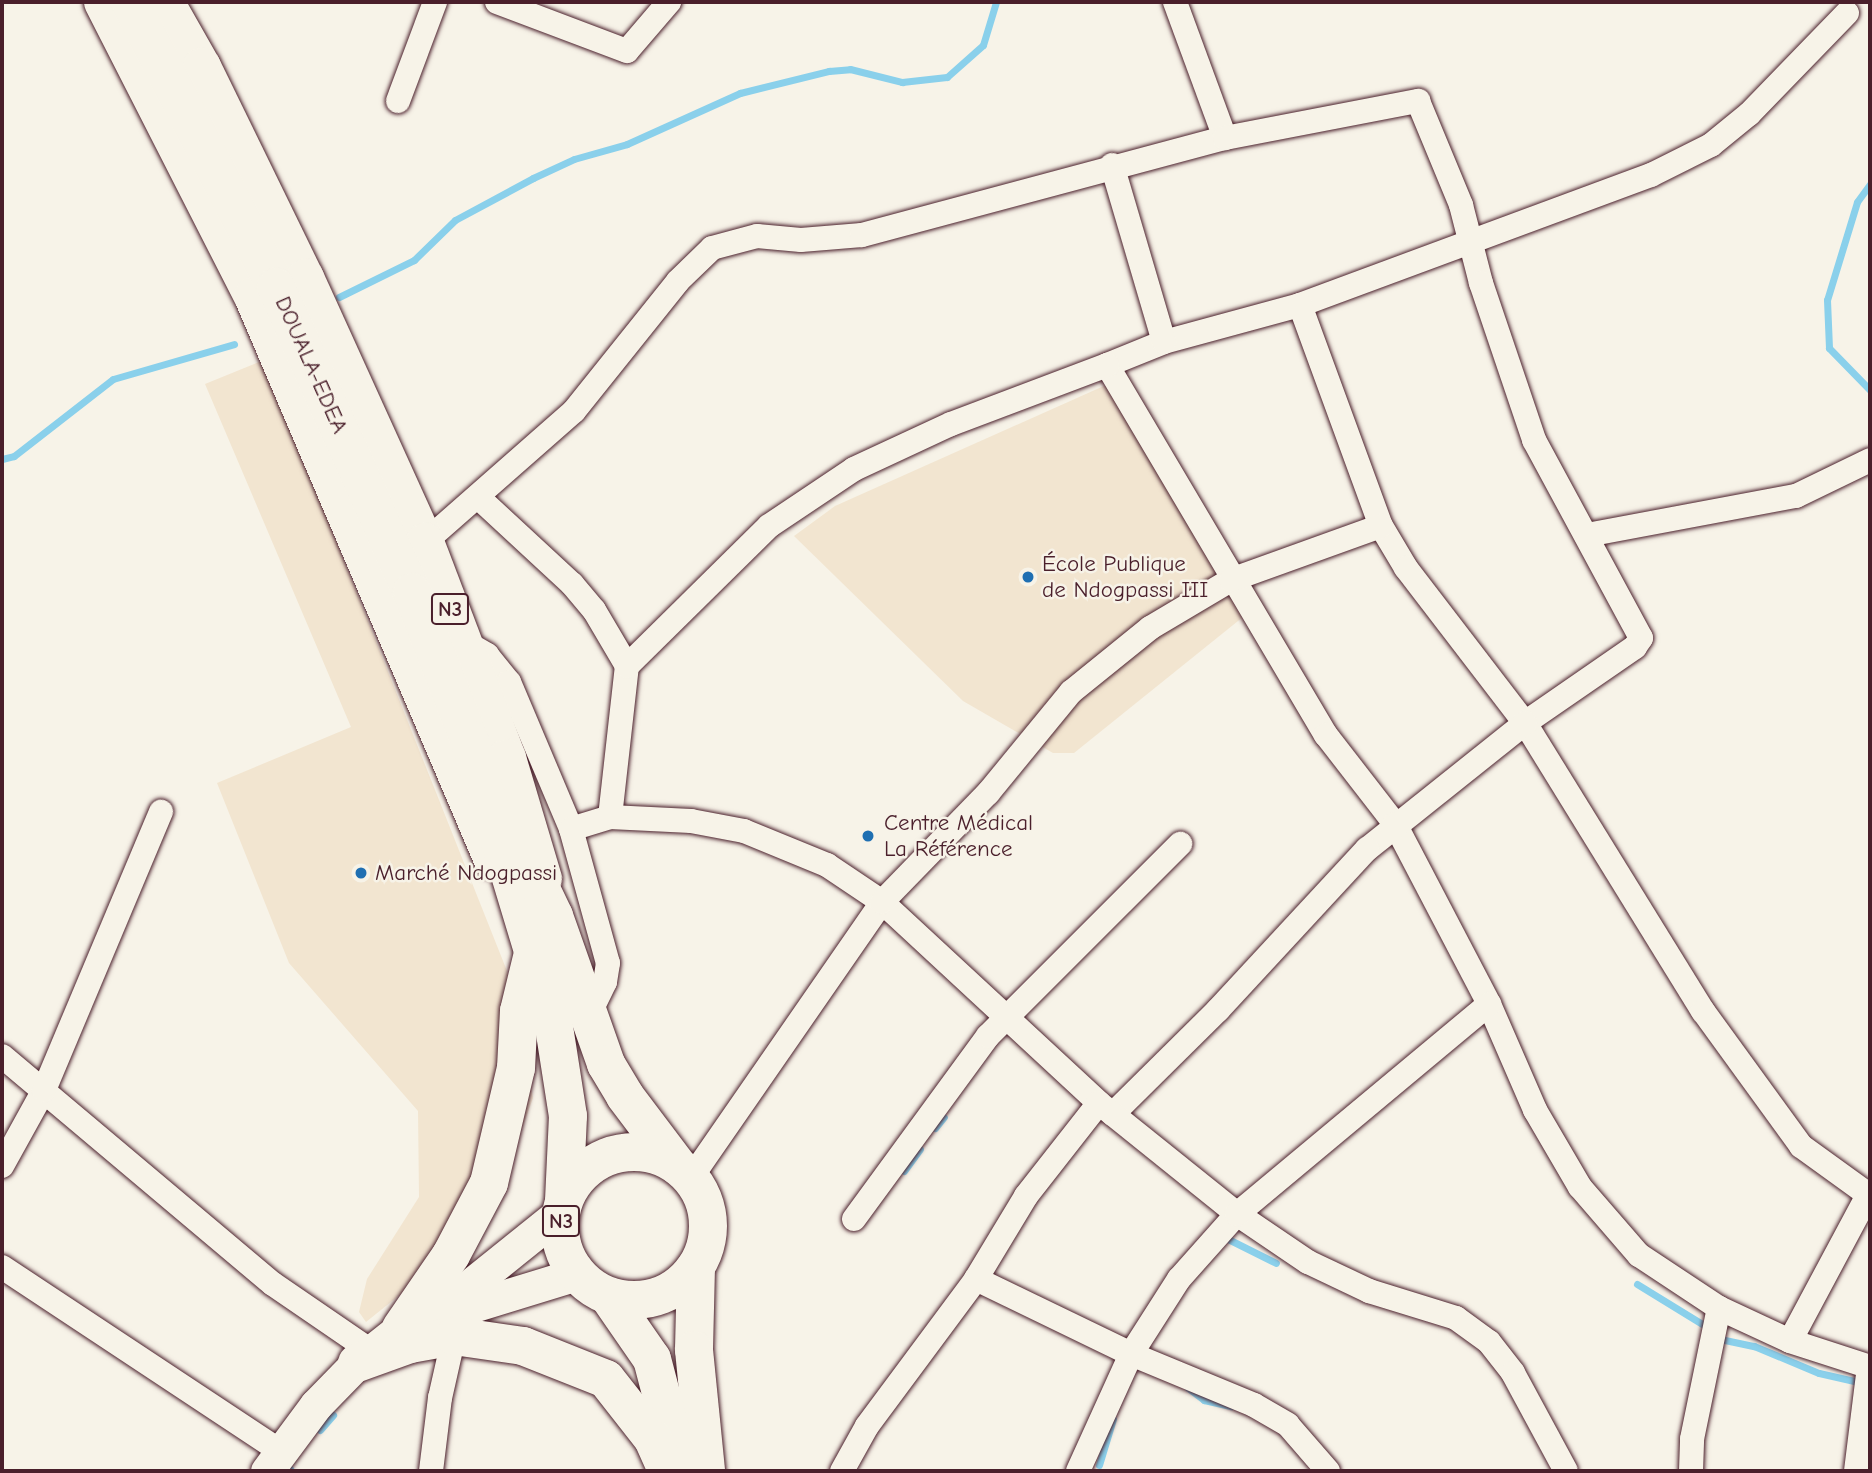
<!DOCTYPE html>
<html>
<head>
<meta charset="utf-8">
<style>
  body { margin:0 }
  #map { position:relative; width:1872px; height:1473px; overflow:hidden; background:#f7f3e8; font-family:"Comic Neue",sans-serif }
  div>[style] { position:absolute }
  .built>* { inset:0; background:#f2e5d0 }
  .stream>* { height:7px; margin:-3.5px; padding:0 3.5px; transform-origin:3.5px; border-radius:3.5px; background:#8ad0eb }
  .roads { filter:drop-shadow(0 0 2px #4a1f2b) drop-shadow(0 0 2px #4a1f2b) }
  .minor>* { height:24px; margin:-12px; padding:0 12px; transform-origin:12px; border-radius:12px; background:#f7f3e8 }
  .secondary>* { height:33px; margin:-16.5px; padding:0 16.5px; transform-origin:16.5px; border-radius:16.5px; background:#f7f3e8 }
  .primary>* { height:38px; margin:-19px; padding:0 19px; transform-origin:19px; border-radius:19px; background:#f7f3e8 }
  .trunk>* { height:38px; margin:-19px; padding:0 19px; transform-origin:19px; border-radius:19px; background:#f7f3e8 }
  .trunk>.ring { margin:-19px; padding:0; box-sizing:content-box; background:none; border:38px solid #f7f3e8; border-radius:50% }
  .dots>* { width:19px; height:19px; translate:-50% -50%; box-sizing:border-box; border:4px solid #f7f3e8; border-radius:50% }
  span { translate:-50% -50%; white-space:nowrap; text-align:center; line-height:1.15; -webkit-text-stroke:5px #f7f3e8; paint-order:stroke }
  .shield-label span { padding:2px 5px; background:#f7f3e8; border:2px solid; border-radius:5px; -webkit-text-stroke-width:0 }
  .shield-label { font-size:21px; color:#4a1f2b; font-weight:700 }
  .street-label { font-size:23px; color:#4a1f2b }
  .poi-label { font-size:23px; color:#4a1f2b }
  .left { translate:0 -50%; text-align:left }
  .frame { position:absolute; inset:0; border:4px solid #4a1f2b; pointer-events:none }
</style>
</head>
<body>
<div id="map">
  <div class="built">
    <i style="clip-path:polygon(264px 360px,515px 991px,533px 1098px,488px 1224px,366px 1322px,359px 1312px,367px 1279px,419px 1197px,418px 1111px,289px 963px,217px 783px,351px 727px,205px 384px)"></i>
    <i style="clip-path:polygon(1106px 385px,1243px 617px,1074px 753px,1053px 753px,963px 701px,794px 536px,835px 506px)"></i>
  </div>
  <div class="stream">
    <i style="left:1870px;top:184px;width:22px;rotate:126deg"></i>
    <i style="left:1857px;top:202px;width:102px;rotate:107deg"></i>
    <i style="left:1827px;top:300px;width:48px;rotate:87.6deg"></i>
    <i style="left:1829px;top:348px;width:59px;rotate:45.7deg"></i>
    <i style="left:339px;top:297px;width:84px;rotate:-26.3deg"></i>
    <i style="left:414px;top:260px;width:57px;rotate:-44.3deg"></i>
    <i style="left:455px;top:220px;width:89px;rotate:-28.3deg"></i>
    <i style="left:533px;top:178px;width:45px;rotate:-24.9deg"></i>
    <i style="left:574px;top:159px;width:55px;rotate:-15.8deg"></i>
    <i style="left:627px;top:144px;width:124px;rotate:-24.3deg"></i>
    <i style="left:740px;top:93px;width:92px;rotate:-13.9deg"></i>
    <i style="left:829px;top:71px;width:21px;rotate:-5deg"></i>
    <i style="left:850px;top:69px;width:54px;rotate:14deg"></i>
    <i style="left:902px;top:82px;width:45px;rotate:-6.3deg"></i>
    <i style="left:947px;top:77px;width:48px;rotate:-41.6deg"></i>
    <i style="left:983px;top:45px;width:45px;rotate:-73.2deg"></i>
    <i style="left:2px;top:459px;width:12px;rotate:-14deg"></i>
    <i style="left:14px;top:456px;width:125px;rotate:-37.9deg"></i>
    <i style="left:113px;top:379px;width:126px;rotate:-16.1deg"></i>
    <i style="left:935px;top:1128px;width:14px;rotate:-51deg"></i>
    <i style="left:904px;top:1171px;width:27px;rotate:-54deg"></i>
    <i style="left:1224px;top:1237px;width:58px;rotate:26.6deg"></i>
    <i style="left:1637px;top:1284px;width:76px;rotate:31.6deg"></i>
    <i style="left:1720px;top:1339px;width:35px;rotate:12deg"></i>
    <i style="left:1754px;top:1346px;width:70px;rotate:22.6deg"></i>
    <i style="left:1819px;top:1373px;width:45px;rotate:12.8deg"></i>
    <i style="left:1188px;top:1388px;width:20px;rotate:37deg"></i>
    <i style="left:1204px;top:1400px;width:28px;rotate:13deg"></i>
    <i style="left:320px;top:1430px;width:20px;rotate:-49deg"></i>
    <i style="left:1099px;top:1465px;width:48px;rotate:-73.1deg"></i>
    <i style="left:288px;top:1471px;width:3px;rotate:-45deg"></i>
  </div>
  <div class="roads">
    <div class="minor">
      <i style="left:497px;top:2px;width:139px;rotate:20.7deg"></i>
      <i style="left:627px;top:51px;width:65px;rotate:-49.4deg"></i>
      <i style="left:1175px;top:2px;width:145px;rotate:69.8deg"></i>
      <i style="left:1847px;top:13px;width:141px;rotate:134.1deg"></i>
      <i style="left:1749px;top:114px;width:49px;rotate:140.8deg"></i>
      <i style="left:1711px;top:145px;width:67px;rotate:153.4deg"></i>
      <i style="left:1651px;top:175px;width:374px;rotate:159.7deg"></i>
      <i style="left:1300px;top:305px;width:141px;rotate:164.8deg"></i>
      <i style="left:1164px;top:342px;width:61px;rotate:158deg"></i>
      <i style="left:1107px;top:365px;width:430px;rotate:59.4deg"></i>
      <i style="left:1326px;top:735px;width:113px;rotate:52.2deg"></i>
      <i style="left:1395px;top:824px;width:203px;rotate:62.4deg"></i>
      <i style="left:1489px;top:1004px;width:116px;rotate:66.5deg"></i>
      <i style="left:1535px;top:1110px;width:89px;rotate:59.7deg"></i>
      <i style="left:1580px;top:1187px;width:90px;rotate:49.1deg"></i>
      <i style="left:1639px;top:1255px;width:96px;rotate:33.5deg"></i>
      <i style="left:1719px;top:1308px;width:78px;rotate:24.9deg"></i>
      <i style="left:1790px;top:1341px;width:84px;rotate:18deg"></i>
      <i style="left:398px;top:101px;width:106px;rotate:-69.5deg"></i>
      <i style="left:1112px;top:165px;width:184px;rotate:73.6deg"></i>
      <i style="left:1300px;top:305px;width:235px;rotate:69.9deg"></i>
      <i style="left:1381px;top:526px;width:49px;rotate:59.2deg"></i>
      <i style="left:1406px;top:568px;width:195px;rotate:52.5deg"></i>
      <i style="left:1525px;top:723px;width:339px;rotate:58.3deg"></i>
      <i style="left:1703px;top:1011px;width:167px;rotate:54deg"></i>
      <i style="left:1801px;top:1146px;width:85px;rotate:35.9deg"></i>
      <i style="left:479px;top:498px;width:127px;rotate:42.8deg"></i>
      <i style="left:572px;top:584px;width:34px;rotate:50deg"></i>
      <i style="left:594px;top:610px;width:65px;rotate:59.5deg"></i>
      <i style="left:1587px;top:535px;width:213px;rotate:-10.6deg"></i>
      <i style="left:1796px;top:496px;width:82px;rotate:-25.9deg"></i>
      <i style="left:425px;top:542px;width:198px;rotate:-41.3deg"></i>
      <i style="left:574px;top:411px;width:166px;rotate:-51.3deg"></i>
      <i style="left:678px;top:281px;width:47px;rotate:-44.1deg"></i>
      <i style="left:712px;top:248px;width:47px;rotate:-14.9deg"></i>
      <i style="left:757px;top:236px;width:44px;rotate:5.2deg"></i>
      <i style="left:801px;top:240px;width:61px;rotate:-4.7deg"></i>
      <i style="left:862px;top:235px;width:376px;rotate:-15deg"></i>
      <i style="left:1225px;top:138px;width:197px;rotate:-10.9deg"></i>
      <i style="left:1418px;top:101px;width:113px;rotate:67.5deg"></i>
      <i style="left:1461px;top:205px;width:81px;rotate:75.6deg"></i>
      <i style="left:1481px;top:283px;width:166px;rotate:71.3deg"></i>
      <i style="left:1534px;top:440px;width:225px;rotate:61.6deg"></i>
      <i style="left:1641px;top:638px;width:11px;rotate:124deg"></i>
      <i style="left:1635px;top:647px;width:134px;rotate:145.4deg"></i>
      <i style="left:1525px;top:723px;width:202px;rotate:141.4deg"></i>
      <i style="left:1367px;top:849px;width:219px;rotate:132.8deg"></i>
      <i style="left:1218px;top:1010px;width:148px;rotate:135.3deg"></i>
      <i style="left:463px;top:641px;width:28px;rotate:30deg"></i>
      <i style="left:487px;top:655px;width:35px;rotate:51deg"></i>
      <i style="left:509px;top:682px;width:160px;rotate:67.1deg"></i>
      <i style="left:571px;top:829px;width:139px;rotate:74.6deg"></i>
      <i style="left:608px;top:963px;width:19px;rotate:99deg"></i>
      <i style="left:605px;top:982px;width:37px;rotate:116deg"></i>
      <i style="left:610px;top:817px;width:152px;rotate:-83.6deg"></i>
      <i style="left:627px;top:666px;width:199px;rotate:-44.6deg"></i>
      <i style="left:769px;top:526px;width:102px;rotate:-33.8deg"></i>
      <i style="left:854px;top:469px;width:107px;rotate:-24.9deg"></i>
      <i style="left:951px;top:424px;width:167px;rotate:-20.7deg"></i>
      <i style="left:571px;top:829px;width:41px;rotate:-17.1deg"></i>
      <i style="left:610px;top:817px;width:81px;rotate:2.8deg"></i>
      <i style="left:691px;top:821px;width:54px;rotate:10.7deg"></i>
      <i style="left:744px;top:831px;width:90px;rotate:22.3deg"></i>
      <i style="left:827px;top:865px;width:66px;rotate:33.9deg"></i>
      <i style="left:882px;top:902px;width:296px;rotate:42.8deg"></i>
      <i style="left:1099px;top:1103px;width:177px;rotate:38.8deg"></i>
      <i style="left:1237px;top:1214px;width:86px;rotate:34.1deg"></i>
      <i style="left:1308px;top:1262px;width:68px;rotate:25.4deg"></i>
      <i style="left:1369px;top:1291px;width:91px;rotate:17.2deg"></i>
      <i style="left:1456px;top:1318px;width:41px;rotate:36deg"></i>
      <i style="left:1489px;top:1342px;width:39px;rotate:52deg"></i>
      <i style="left:1513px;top:1373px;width:111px;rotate:61.6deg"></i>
      <i style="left:2px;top:1056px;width:354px;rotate:40.1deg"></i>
      <i style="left:273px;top:1284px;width:119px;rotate:34.4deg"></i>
      <i style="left:2px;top:1166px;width:87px;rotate:-61.1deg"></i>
      <i style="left:44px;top:1090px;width:302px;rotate:-67.2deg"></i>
      <i style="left:691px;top:1178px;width:336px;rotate:-55.3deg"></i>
      <i style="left:882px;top:902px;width:152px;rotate:-45.8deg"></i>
      <i style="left:988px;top:793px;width:131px;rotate:-50.6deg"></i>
      <i style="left:1071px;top:692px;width:102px;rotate:-39deg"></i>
      <i style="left:1150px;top:628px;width:94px;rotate:-30.7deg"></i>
      <i style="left:1231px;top:580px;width:159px;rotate:-19.8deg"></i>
      <i style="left:854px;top:1219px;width:227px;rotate:-53.8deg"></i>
      <i style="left:988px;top:1036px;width:272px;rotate:-45deg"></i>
      <i style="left:2px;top:1267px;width:332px;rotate:33.5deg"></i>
      <i style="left:976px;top:1279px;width:172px;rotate:25.8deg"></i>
      <i style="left:1131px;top:1354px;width:133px;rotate:22.5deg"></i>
      <i style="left:1254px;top:1405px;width:39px;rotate:30deg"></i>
      <i style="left:1288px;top:1425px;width:61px;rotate:49deg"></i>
      <i style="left:1790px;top:1341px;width:166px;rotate:-61.9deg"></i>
      <i style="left:431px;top:1471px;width:74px;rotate:-83deg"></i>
      <i style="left:440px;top:1398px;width:64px;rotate:-77.3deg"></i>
      <i style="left:842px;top:1471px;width:51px;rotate:-60.9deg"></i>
      <i style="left:867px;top:1426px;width:183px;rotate:-53.4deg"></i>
      <i style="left:976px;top:1279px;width:97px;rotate:-58.9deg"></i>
      <i style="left:1026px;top:1196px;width:118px;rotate:-51.9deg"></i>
      <i style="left:1078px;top:1471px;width:128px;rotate:-65.6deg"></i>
      <i style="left:1131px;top:1354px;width:89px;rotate:-57.4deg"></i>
      <i style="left:1179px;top:1279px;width:87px;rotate:-48.3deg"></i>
      <i style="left:1237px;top:1214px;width:328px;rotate:-39.8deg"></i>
      <i style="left:1691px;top:1471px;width:32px;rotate:-88deg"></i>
      <i style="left:1692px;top:1439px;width:134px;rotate:-78.4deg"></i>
      <i style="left:1856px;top:1471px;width:105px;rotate:-82.9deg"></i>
    </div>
    <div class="secondary">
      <i style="left:443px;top:1307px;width:151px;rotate:-38.8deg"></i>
      <i style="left:267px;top:1471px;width:82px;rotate:-53.4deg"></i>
      <i style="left:316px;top:1405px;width:59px;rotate:-45.7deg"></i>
      <i style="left:357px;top:1363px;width:56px;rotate:-38.5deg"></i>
      <i style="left:401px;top:1328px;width:184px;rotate:-17.1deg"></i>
    </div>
    <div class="primary">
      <i style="left:103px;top:2px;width:330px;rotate:63deg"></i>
      <i style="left:253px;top:296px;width:613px;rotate:66.95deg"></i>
      <i style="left:165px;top:2px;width:75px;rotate:60.4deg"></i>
      <i style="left:202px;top:67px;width:235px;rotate:64deg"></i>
      <i style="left:305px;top:278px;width:290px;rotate:65.6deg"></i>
      <i style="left:425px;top:542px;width:231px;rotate:69.2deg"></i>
      <i style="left:507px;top:758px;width:126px;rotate:73.4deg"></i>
    </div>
    <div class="trunk">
      <i style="left:130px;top:2px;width:320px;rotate:62.9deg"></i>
      <i style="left:276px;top:287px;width:334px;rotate:66deg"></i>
      <i style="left:412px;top:592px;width:158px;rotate:68.8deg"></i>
      <i style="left:469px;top:739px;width:287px;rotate:73.2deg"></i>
      <i style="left:552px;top:1014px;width:103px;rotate:81.1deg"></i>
      <i style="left:568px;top:1116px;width:84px;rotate:92.7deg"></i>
      <i style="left:520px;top:845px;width:79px;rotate:64.4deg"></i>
      <i style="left:554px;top:916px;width:157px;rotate:70.6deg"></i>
      <i style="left:606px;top:1064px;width:37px;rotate:59deg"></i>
      <i style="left:625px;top:1096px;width:88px;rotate:52.9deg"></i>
      <i class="ring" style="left:560px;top:1152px;width:110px;height:110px"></i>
      <i style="left:696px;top:1267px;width:83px;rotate:91.4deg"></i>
      <i style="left:694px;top:1350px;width:122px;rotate:84.3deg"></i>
      <i style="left:609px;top:1297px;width:75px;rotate:55.3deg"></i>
      <i style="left:652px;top:1359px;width:111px;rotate:75.3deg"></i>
      <i style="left:401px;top:1328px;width:88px;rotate:-55.6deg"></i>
      <i style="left:451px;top:1255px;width:81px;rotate:-62.2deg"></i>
      <i style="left:489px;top:1183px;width:118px;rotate:-76.8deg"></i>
      <i style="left:516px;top:1068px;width:57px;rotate:-87deg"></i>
      <i style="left:519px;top:1011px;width:60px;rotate:-76.4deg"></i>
      <i style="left:357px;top:1363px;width:56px;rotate:-19.7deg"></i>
      <i style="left:410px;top:1344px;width:45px;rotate:-10.3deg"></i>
      <i style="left:454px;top:1336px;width:70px;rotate:8.2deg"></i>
      <i style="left:523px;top:1346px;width:89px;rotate:21.7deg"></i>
      <i style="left:606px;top:1379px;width:76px;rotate:51.9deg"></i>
      <i style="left:653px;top:1439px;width:35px;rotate:66deg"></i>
    </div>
  </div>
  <div class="dots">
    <i style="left:1028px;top:577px;background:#1f6fb2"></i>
    <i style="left:868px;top:836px;background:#1f6fb2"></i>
    <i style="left:361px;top:873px;background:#1f6fb2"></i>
  </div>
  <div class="shield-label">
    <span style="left:450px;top:609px">N3</span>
    <span style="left:561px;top:1221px">N3</span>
  </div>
  <div class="street-label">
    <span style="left:311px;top:365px;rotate:66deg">DOUALA-EDEA</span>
  </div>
  <div class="poi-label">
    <span class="left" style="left:1042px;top:577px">École Publique<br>de Ndogpassi III</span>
    <span class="left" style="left:884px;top:836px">Centre Médical<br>La Référence</span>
    <span class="left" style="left:375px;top:873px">Marché Ndogpassi</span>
  </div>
  <div class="frame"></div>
</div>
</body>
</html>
